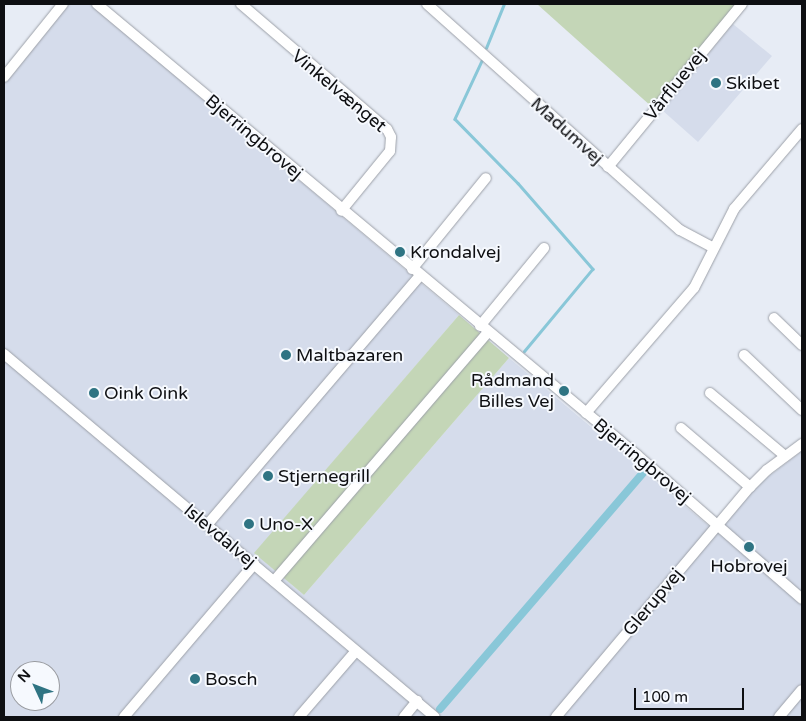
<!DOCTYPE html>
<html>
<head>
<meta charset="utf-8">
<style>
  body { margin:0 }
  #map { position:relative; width:806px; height:721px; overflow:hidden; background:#e7ecf5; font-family:"Varela Round",sans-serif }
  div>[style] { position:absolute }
  .built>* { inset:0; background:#d5dceb }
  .green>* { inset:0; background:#c4d6b7 }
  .stream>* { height:2.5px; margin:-1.25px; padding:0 1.25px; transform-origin:1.25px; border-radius:1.25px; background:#89c7d8 }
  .canal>* { height:8px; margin:-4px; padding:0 4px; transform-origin:4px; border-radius:4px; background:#89c7d8 }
  .roads { filter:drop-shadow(0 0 1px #9ca0a8) drop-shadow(0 0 1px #9ca0a8) }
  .minor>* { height:10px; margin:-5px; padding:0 5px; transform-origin:5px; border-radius:5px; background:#fff }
  .dots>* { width:14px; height:14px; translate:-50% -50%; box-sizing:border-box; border:2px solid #f6f9fe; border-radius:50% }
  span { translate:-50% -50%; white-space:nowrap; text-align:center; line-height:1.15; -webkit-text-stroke:4px #f6f9fe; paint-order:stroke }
  .poi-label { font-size:18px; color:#0e0f12 }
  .left { translate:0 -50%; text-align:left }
  .right { translate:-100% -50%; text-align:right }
  .street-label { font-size:18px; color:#0e0f12 }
  .frame { position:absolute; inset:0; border:5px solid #0e0f12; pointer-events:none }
  .north { position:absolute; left:10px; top:661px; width:50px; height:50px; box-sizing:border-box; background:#f6f9fe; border:1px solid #999ba0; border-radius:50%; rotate:313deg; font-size:14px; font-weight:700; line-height:20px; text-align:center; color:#0e0f12 }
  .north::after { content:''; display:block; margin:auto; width:18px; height:22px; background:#2f7483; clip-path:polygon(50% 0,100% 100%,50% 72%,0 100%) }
  .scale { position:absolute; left:634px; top:688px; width:110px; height:22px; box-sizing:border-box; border:2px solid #0e0f12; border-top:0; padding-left:6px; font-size:15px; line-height:18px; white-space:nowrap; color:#0e0f12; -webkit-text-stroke:4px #f6f9fe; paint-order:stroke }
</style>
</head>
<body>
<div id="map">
  <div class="built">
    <i style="clip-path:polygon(evenodd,66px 4px,90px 4px,459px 315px,255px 553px,304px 595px,509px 358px,717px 533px,757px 485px,802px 451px,802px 717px,4px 717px,4px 81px,66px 4px,20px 671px,50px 671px,50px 701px,20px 701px,20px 671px)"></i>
    <i style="clip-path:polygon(733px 24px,772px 56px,698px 142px,662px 110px)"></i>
  </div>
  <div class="green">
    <i style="clip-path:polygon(537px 4px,737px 4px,652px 107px)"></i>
    <i style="clip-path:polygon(459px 315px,509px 358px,304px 595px,254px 553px)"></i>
  </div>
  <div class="stream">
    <i style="left:486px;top:48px;width:48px;rotate:-67.8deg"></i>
    <i style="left:482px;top:61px;width:64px;rotate:115deg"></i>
    <i style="left:455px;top:119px;width:90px;rotate:45.5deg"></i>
    <i style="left:518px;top:183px;width:114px;rotate:48.9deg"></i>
    <i style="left:593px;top:269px;width:107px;rotate:129.7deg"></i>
  </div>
  <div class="canal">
    <i style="left:440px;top:709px;width:313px;rotate:-49.3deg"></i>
  </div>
  <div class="roads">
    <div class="minor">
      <i style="left:97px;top:4px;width:704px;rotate:39.87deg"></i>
      <i style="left:637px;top:455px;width:219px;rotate:41.1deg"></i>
      <i style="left:241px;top:4px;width:192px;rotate:40.6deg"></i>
      <i style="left:387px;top:129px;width:9px;rotate:63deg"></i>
      <i style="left:391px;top:137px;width:14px;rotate:94deg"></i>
      <i style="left:390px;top:151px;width:77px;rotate:129.2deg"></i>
      <i style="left:427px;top:4px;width:339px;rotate:41.8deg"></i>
      <i style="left:680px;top:230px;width:38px;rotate:28deg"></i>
      <i style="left:4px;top:77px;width:94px;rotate:-51.1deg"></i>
      <i style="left:608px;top:167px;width:211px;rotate:-50.6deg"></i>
      <i style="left:412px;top:269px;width:117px;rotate:-50.9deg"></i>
      <i style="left:774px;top:318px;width:39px;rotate:44deg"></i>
      <i style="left:480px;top:326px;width:101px;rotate:-50.6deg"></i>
      <i style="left:4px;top:354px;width:563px;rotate:40.11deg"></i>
      <i style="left:744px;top:355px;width:80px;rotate:43.5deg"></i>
      <i style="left:710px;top:393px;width:98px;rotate:40deg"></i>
      <i style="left:586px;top:413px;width:165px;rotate:-49.2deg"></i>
      <i style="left:694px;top:288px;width:89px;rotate:-63.1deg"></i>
      <i style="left:734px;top:209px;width:105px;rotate:-49.6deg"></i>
      <i style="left:681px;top:428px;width:91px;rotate:40.5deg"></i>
      <i style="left:207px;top:525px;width:328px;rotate:-49.5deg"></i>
      <i style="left:274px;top:581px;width:328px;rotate:-49.3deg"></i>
      <i style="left:124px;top:717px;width:201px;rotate:-49.6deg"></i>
      <i style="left:299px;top:717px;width:87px;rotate:-49.2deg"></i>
      <i style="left:404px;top:717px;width:21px;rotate:-51deg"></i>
      <i style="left:556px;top:717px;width:301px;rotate:-49.9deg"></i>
      <i style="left:750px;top:487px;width:24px;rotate:-45deg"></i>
      <i style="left:767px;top:470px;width:44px;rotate:-36.6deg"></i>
      <i style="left:779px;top:717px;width:35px;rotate:-50deg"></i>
    </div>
  </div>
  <div class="dots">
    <i style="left:716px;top:83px;background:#2f7483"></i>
    <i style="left:400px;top:252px;background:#2f7483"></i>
    <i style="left:286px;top:355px;background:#2f7483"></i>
    <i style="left:564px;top:391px;background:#2f7483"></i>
    <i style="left:94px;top:393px;background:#2f7483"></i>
    <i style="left:268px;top:476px;background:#2f7483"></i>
    <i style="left:249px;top:524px;background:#2f7483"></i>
    <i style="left:749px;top:547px;background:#2f7483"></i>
    <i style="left:195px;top:679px;background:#2f7483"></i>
  </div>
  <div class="poi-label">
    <span class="left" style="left:726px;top:83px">Skibet</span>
    <span class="left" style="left:410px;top:252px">Krondalvej</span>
    <span class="left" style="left:296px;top:355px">Maltbazaren</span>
    <span class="right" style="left:554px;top:391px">Rådmand<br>Billes Vej</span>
    <span class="left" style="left:104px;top:393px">Oink Oink</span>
    <span class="left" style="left:278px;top:476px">Stjernegrill</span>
    <span class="left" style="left:259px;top:524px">Uno-X</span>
    <span style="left:749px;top:566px">Hobrovej</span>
    <span class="left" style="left:205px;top:679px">Bosch</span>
  </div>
  <div class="street-label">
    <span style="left:675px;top:85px;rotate:-51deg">Vårfluevej</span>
    <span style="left:339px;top:91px;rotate:40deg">Vinkelvænget</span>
    <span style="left:567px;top:131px;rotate:42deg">Madumvej</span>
    <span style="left:254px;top:137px;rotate:40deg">Bjerringbrovej</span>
    <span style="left:642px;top:461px;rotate:40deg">Bjerringbrovej</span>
    <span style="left:220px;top:536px;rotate:40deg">Islevdalvej</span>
    <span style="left:653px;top:602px;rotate:-50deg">Glerupvej</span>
  </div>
  <div class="frame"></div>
  <div class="north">N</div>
  <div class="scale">100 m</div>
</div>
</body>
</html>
